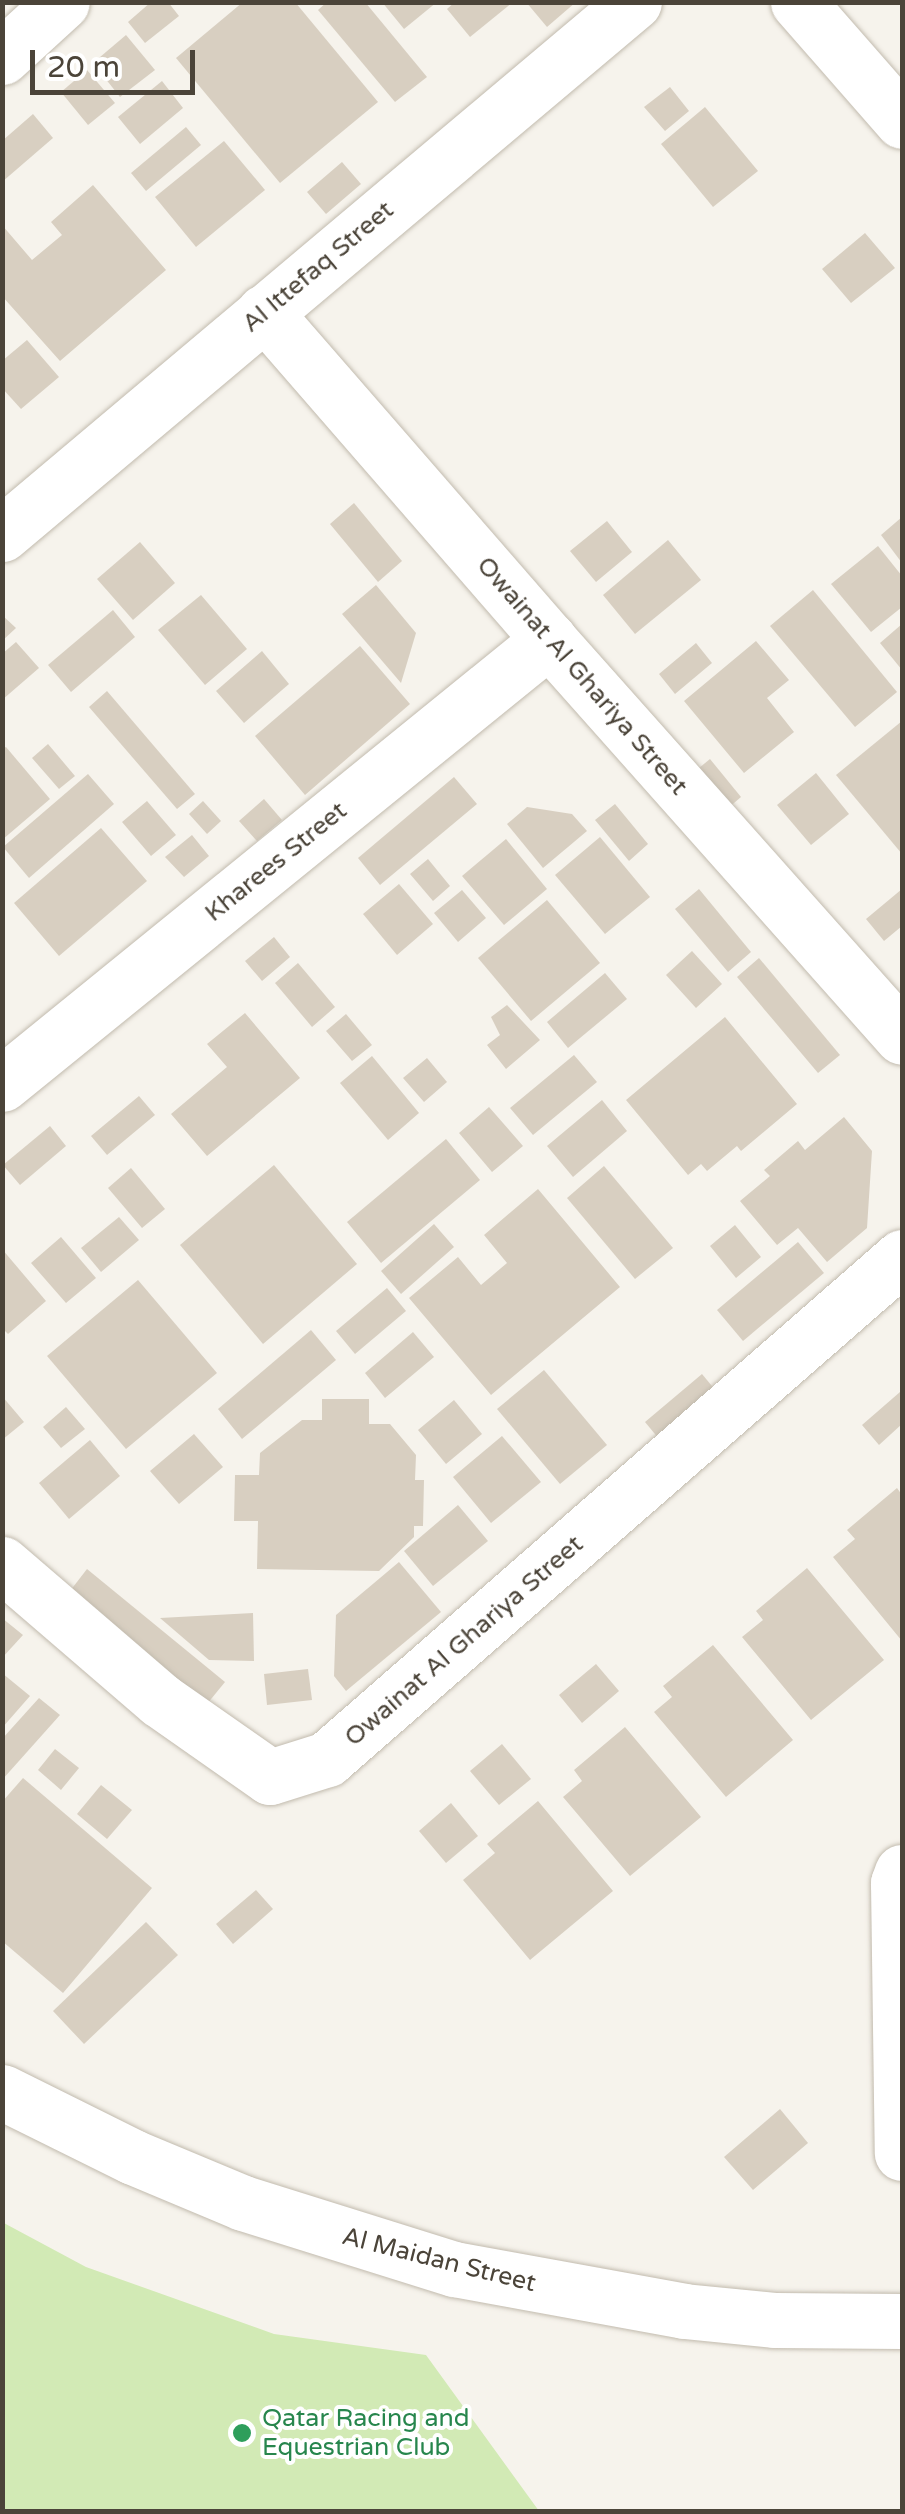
<!DOCTYPE html>
<html>
<head>
<meta charset="utf-8">
<style>
  body { margin:0 }
  #map { position:relative; width:905px; height:2514px; overflow:hidden; background:#f6f3ec; font-family:"Varela Round",sans-serif }
  div>[style] { position:absolute }
  .green>* { inset:0; background:#d2eab5 }
  .building>* { inset:0; background:#d8cfc1 }
  .roads { filter:drop-shadow(0 0 2px #c2bbae) drop-shadow(0 0 2px #c2bbae) }
  .minor>* { height:55px; margin:-27.5px; padding:0 27.5px; transform-origin:27.5px; border-radius:27.5px; background:#fff }
  .dots>* { width:28px; height:28px; translate:-50% -50%; box-sizing:border-box; border:5px solid #fff; border-radius:50% }
  span { translate:-50% -50%; white-space:nowrap; text-align:center; line-height:1.15; -webkit-text-stroke:8px #fff; paint-order:stroke }
  .street-label { font-size:25px; color:#4b4439 }
  .leisure-label { font-size:25px; color:#27864d }
  .left { translate:0 -50%; text-align:left }
  .frame { position:absolute; inset:0; border:5px solid #4b4439; pointer-events:none }
  .scale { position:absolute; left:30px; top:50px; width:165px; height:45px; box-sizing:border-box; border:5px solid #4b4439; border-top:0; padding-left:12px; font-size:30px; line-height:35px; white-space:nowrap; color:#4b4439; -webkit-text-stroke:8px #fff; paint-order:stroke }
</style>
</head>
<body>
<div id="map">
  <div class="green">
    <i style="clip-path:polygon(2px 2222px,86px 2267px,274px 2334px,426px 2355px,539px 2511px,3px 2511px)"></i>
  </div>
  <div class="building">
    <i style="clip-path:polygon(151px 2px,168px 2px,179px 16px,145px 43px,128px 22px)"></i>
    <i style="clip-path:polygon(243px 2px,295px 2px,378px 102px,280px 183px,176px 58px)"></i>
    <i style="clip-path:polygon(327px 2px,365px 2px,427px 77px,395px 102px,318px 10px)"></i>
    <i style="clip-path:polygon(382px 2px,437px 2px,404px 29px)"></i>
    <i style="clip-path:polygon(455px 2px,513px 2px,470px 37px,447px 9px)"></i>
    <i style="clip-path:polygon(526px 2px,576px 2px,547px 27px)"></i>
    <i style="clip-path:polygon(126px 35px,155px 70px,120px 97px,93px 63px)"></i>
    <i style="clip-path:polygon(87px 70px,115px 103px,88px 125px,61px 92px)"></i>
    <i style="clip-path:polygon(162px 81px,183px 108px,140px 144px,118px 117px)"></i>
    <i style="clip-path:polygon(670px 87px,689px 111px,665px 131px,644px 107px)"></i>
    <i style="clip-path:polygon(705px 107px,758px 171px,713px 207px,661px 144px)"></i>
    <i style="clip-path:polygon(33px 114px,53px 138px,2px 182px,2px 141px)"></i>
    <i style="clip-path:polygon(186px 127px,201px 145px,146px 191px,131px 173px)"></i>
    <i style="clip-path:polygon(224px 141px,265px 190px,196px 247px,155px 197px)"></i>
    <i style="clip-path:polygon(342px 162px,361px 184px,326px 214px,307px 192px)"></i>
    <i style="clip-path:polygon(93px 185px,166px 270px,60px 361px,2px 296px,2px 225px,32px 260px,62px 235px,51px 222px)"></i>
    <i style="clip-path:polygon(865px 233px,895px 268px,851px 303px,822px 269px)"></i>
    <i style="clip-path:polygon(27px 340px,59px 377px,21px 409px,2px 388px,2px 361px)"></i>
    <i style="clip-path:polygon(354px 503px,402px 561px,378px 582px,330px 524px)"></i>
    <i style="clip-path:polygon(902px 517px,902px 563px,881px 535px)"></i>
    <i style="clip-path:polygon(607px 521px,632px 552px,596px 582px,570px 551px)"></i>
    <i style="clip-path:polygon(668px 540px,701px 580px,635px 634px,603px 595px)"></i>
    <i style="clip-path:polygon(140px 542px,175px 583px,133px 620px,97px 579px)"></i>
    <i style="clip-path:polygon(878px 546px,902px 576px,902px 607px,871px 632px,831px 584px)"></i>
    <i style="clip-path:polygon(376px 585px,416px 633px,401px 683px,342px 614px)"></i>
    <i style="clip-path:polygon(813px 590px,897px 692px,855px 727px,770px 626px)"></i>
    <i style="clip-path:polygon(201px 595px,247px 649px,205px 685px,158px 630px)"></i>
    <i style="clip-path:polygon(113px 610px,135px 637px,71px 692px,48px 665px)"></i>
    <i style="clip-path:polygon(2px 615px,16px 628px,2px 641px)"></i>
    <i style="clip-path:polygon(902px 624px,902px 670px,880px 643px)"></i>
    <i style="clip-path:polygon(756px 641px,789px 680px,767px 698px,794px 732px,744px 773px,684px 701px)"></i>
    <i style="clip-path:polygon(16px 642px,39px 668px,2px 700px,2px 654px)"></i>
    <i style="clip-path:polygon(696px 643px,712px 663px,675px 694px,659px 674px)"></i>
    <i style="clip-path:polygon(360px 646px,410px 704px,305px 795px,255px 736px)"></i>
    <i style="clip-path:polygon(262px 651px,289px 684px,244px 723px,216px 691px)"></i>
    <i style="clip-path:polygon(107px 691px,195px 794px,177px 809px,89px 707px)"></i>
    <i style="clip-path:polygon(902px 721px,902px 854px,836px 775px)"></i>
    <i style="clip-path:polygon(48px 744px,75px 776px,59px 789px,32px 758px)"></i>
    <i style="clip-path:polygon(6px 747px,50px 799px,2px 840px,2px 749px)"></i>
    <i style="clip-path:polygon(710px 759px,741px 797px,720px 815px,688px 777px)"></i>
    <i style="clip-path:polygon(816px 773px,849px 814px,811px 845px,777px 805px)"></i>
    <i style="clip-path:polygon(88px 774px,114px 804px,29px 878px,3px 847px)"></i>
    <i style="clip-path:polygon(454px 777px,477px 804px,380px 885px,358px 858px)"></i>
    <i style="clip-path:polygon(264px 799px,282px 820px,257px 841px,239px 821px)"></i>
    <i style="clip-path:polygon(147px 801px,176px 835px,151px 856px,122px 822px)"></i>
    <i style="clip-path:polygon(203px 801px,221px 821px,207px 834px,189px 814px)"></i>
    <i style="clip-path:polygon(615px 804px,648px 844px,629px 861px,595px 820px)"></i>
    <i style="clip-path:polygon(527px 807px,572px 814px,587px 831px,543px 868px,507px 824px)"></i>
    <i style="clip-path:polygon(101px 828px,147px 881px,59px 956px,14px 903px)"></i>
    <i style="clip-path:polygon(192px 835px,209px 856px,184px 877px,165px 857px)"></i>
    <i style="clip-path:polygon(600px 837px,650px 897px,605px 934px,555px 875px)"></i>
    <i style="clip-path:polygon(506px 839px,547px 889px,504px 925px,462px 876px)"></i>
    <i style="clip-path:polygon(428px 859px,450px 886px,433px 901px,410px 874px)"></i>
    <i style="clip-path:polygon(399px 884px,433px 924px,397px 955px,363px 914px)"></i>
    <i style="clip-path:polygon(699px 889px,751px 952px,728px 972px,675px 909px)"></i>
    <i style="clip-path:polygon(902px 889px,902px 926px,884px 941px,866px 919px)"></i>
    <i style="clip-path:polygon(462px 890px,486px 918px,458px 942px,434px 913px)"></i>
    <i style="clip-path:polygon(547px 900px,600px 963px,531px 1021px,478px 958px)"></i>
    <i style="clip-path:polygon(274px 937px,290px 957px,262px 981px,245px 961px)"></i>
    <i style="clip-path:polygon(692px 951px,722px 984px,696px 1008px,666px 975px)"></i>
    <i style="clip-path:polygon(759px 958px,840px 1055px,818px 1073px,737px 977px)"></i>
    <i style="clip-path:polygon(298px 963px,335px 1007px,312px 1027px,275px 983px)"></i>
    <i style="clip-path:polygon(605px 973px,627px 999px,568px 1048px,547px 1022px)"></i>
    <i style="clip-path:polygon(507px 1005px,540px 1040px,506px 1069px,487px 1045px,500px 1035px,491px 1017px)"></i>
    <i style="clip-path:polygon(245px 1013px,300px 1078px,207px 1156px,171px 1114px,227px 1067px,207px 1044px)"></i>
    <i style="clip-path:polygon(346px 1014px,372px 1045px,352px 1061px,326px 1031px)"></i>
    <i style="clip-path:polygon(725px 1017px,797px 1104px,741px 1151px,737px 1146px,707px 1171px,701px 1164px,688px 1175px,626px 1100px)"></i>
    <i style="clip-path:polygon(574px 1055px,597px 1082px,533px 1135px,510px 1108px)"></i>
    <i style="clip-path:polygon(372px 1056px,419px 1113px,388px 1140px,340px 1083px)"></i>
    <i style="clip-path:polygon(427px 1058px,447px 1082px,424px 1102px,403px 1078px)"></i>
    <i style="clip-path:polygon(139px 1096px,155px 1115px,107px 1155px,91px 1136px)"></i>
    <i style="clip-path:polygon(602px 1100px,627px 1131px,573px 1177px,547px 1146px)"></i>
    <i style="clip-path:polygon(489px 1107px,523px 1146px,492px 1172px,459px 1133px)"></i>
    <i style="clip-path:polygon(844px 1117px,872px 1151px,867px 1228px,827px 1262px,798px 1228px,777px 1245px,740px 1201px,770px 1176px,764px 1170px,798px 1141px,805px 1150px)"></i>
    <i style="clip-path:polygon(50px 1126px,66px 1146px,20px 1185px,3px 1165px)"></i>
    <i style="clip-path:polygon(446px 1139px,480px 1180px,381px 1263px,347px 1222px)"></i>
    <i style="clip-path:polygon(274px 1165px,357px 1264px,263px 1344px,180px 1245px)"></i>
    <i style="clip-path:polygon(604px 1166px,673px 1248px,635px 1279px,567px 1198px)"></i>
    <i style="clip-path:polygon(131px 1168px,165px 1209px,142px 1228px,108px 1188px)"></i>
    <i style="clip-path:polygon(538px 1189px,620px 1287px,491px 1395px,409px 1298px,458px 1257px,481px 1285px,507px 1263px,484px 1235px)"></i>
    <i style="clip-path:polygon(119px 1217px,139px 1240px,101px 1272px,81px 1248px)"></i>
    <i style="clip-path:polygon(434px 1224px,454px 1247px,401px 1294px,381px 1271px)"></i>
    <i style="clip-path:polygon(735px 1225px,761px 1257px,736px 1278px,710px 1246px)"></i>
    <i style="clip-path:polygon(61px 1237px,96px 1278px,66px 1303px,31px 1263px)"></i>
    <i style="clip-path:polygon(798px 1242px,824px 1273px,743px 1341px,717px 1310px)"></i>
    <i style="clip-path:polygon(2px 1249px,46px 1301px,8px 1334px,2px 1328px)"></i>
    <i style="clip-path:polygon(138px 1280px,217px 1373px,126px 1449px,47px 1356px)"></i>
    <i style="clip-path:polygon(387px 1288px,406px 1311px,355px 1354px,336px 1331px)"></i>
    <i style="clip-path:polygon(311px 1330px,336px 1360px,242px 1439px,218px 1409px)"></i>
    <i style="clip-path:polygon(413px 1332px,434px 1357px,385px 1398px,365px 1373px)"></i>
    <i style="clip-path:polygon(544px 1370px,607px 1445px,560px 1484px,497px 1409px)"></i>
    <i style="clip-path:polygon(702px 1374px,726px 1403px,669px 1451px,645px 1422px)"></i>
    <i style="clip-path:polygon(900px 1392px,902px 1424px,879px 1445px,862px 1425px)"></i>
    <i style="clip-path:polygon(2px 1396px,24px 1422px,2px 1440px)"></i>
    <i style="clip-path:polygon(322px 1399px,369px 1399px,369px 1424px,390px 1424px,416px 1455px,415px 1480px,424px 1480px,423px 1526px,414px 1526px,414px 1537px,379px 1571px,257px 1569px,258px 1521px,234px 1521px,235px 1475px,259px 1475px,260px 1453px,302px 1420px,322px 1420px)"></i>
    <i style="clip-path:polygon(454px 1400px,482px 1434px,446px 1464px,418px 1430px)"></i>
    <i style="clip-path:polygon(66px 1407px,85px 1429px,61px 1448px,43px 1427px)"></i>
    <i style="clip-path:polygon(194px 1434px,223px 1467px,179px 1504px,150px 1471px)"></i>
    <i style="clip-path:polygon(502px 1436px,541px 1482px,491px 1523px,453px 1477px)"></i>
    <i style="clip-path:polygon(90px 1440px,120px 1476px,69px 1519px,39px 1483px)"></i>
    <i style="clip-path:polygon(897px 1488px,902px 1495px,902px 1641px,833px 1557px,855px 1539px,847px 1530px)"></i>
    <i style="clip-path:polygon(458px 1505px,488px 1541px,433px 1586px,404px 1551px)"></i>
    <i style="clip-path:polygon(399px 1562px,441px 1612px,346px 1691px,334px 1676px,336px 1615px)"></i>
    <i style="clip-path:polygon(807px 1568px,884px 1660px,811px 1720px,742px 1637px,763px 1620px,756px 1611px)"></i>
    <i style="clip-path:polygon(87px 1569px,225px 1682px,207px 1704px,70px 1591px)"></i>
    <i style="clip-path:polygon(253px 1613px,254px 1661px,209px 1660px,160px 1618px)"></i>
    <i style="clip-path:polygon(2px 1618px,23px 1635px,2px 1658px)"></i>
    <i style="clip-path:polygon(713px 1645px,793px 1740px,726px 1797px,654px 1712px,672px 1697px,663px 1686px)"></i>
    <i style="clip-path:polygon(596px 1664px,619px 1691px,582px 1723px,559px 1695px)"></i>
    <i style="clip-path:polygon(308px 1669px,312px 1700px,267px 1705px,264px 1674px)"></i>
    <i style="clip-path:polygon(2px 1673px,30px 1696px,2px 1728px)"></i>
    <i style="clip-path:polygon(39px 1698px,60px 1715px,2px 1780px,2px 1739px)"></i>
    <i style="clip-path:polygon(625px 1727px,701px 1817px,630px 1876px,563px 1797px,582px 1781px,574px 1770px)"></i>
    <i style="clip-path:polygon(502px 1744px,531px 1779px,499px 1805px,470px 1771px)"></i>
    <i style="clip-path:polygon(55px 1749px,79px 1768px,61px 1790px,38px 1770px)"></i>
    <i style="clip-path:polygon(23px 1778px,152px 1888px,63px 1993px,2px 1941px,2px 1802px)"></i>
    <i style="clip-path:polygon(101px 1785px,132px 1810px,107px 1839px,77px 1814px)"></i>
    <i style="clip-path:polygon(538px 1801px,613px 1891px,530px 1960px,463px 1880px,495px 1853px,487px 1844px)"></i>
    <i style="clip-path:polygon(451px 1803px,478px 1836px,446px 1863px,419px 1831px)"></i>
    <i style="clip-path:polygon(256px 1890px,273px 1909px,233px 1944px,216px 1924px)"></i>
    <i style="clip-path:polygon(146px 1922px,178px 1955px,84px 2044px,53px 2011px)"></i>
    <i style="clip-path:polygon(780px 2109px,808px 2143px,753px 2190px,724px 2157px)"></i>
  </div>
  <div class="roads">
    <div class="minor">
      <i style="left:798px;top:2px;width:158px;rotate:48.8deg"></i>
      <i style="left:2px;top:57px;width:81px;rotate:-42.5deg"></i>
      <i style="left:264px;top:312px;width:435px;rotate:49deg"></i>
      <i style="left:549px;top:640px;width:531px;rotate:48.36deg"></i>
      <i style="left:2px;top:534px;width:826px;rotate:-40.09deg"></i>
      <i style="left:2px;top:1084px;width:705px;rotate:-39.07deg"></i>
      <i style="left:2px;top:1564px;width:208px;rotate:40.7deg"></i>
      <i style="left:160px;top:1700px;width:134px;rotate:35deg"></i>
      <i style="left:270px;top:1777px;width:60px;rotate:-17.5deg"></i>
      <i style="left:327px;top:1759px;width:763px;rotate:-41.12deg"></i>
      <i style="left:902px;top:1872px;width:12px;rotate:110deg"></i>
      <i style="left:898px;top:1883px;width:270px;rotate:89.2deg"></i>
      <i style="left:2px;top:2092px;width:146px;rotate:26.4deg"></i>
      <i style="left:133px;top:2157px;width:119px;rotate:22.7deg"></i>
      <i style="left:243px;top:2203px;width:221px;rotate:17.4deg"></i>
      <i style="left:454px;top:2269px;width:234px;rotate:10.3deg"></i>
      <i style="left:684px;top:2311px;width:90px;rotate:5.7deg"></i>
      <i style="left:774px;top:2320px;width:128px;rotate:0.4deg"></i>
    </div>
  </div>
  <div class="dots">
    <i style="left:242px;top:2433px;background:#2e9e5b"></i>
  </div>
  <div class="street-label">
    <span style="left:318px;top:267px;rotate:-40deg">Al Ittefaq Street</span>
    <span style="left:582px;top:676px;rotate:49deg">Owainat Al Ghariya Street</span>
    <span style="left:276px;top:862px;rotate:-39deg">Kharees Street</span>
    <span style="left:464px;top:1641px;rotate:-41deg">Owainat Al Ghariya Street</span>
    <span style="left:439px;top:2260px;rotate:14deg">Al Maidan Street</span>
  </div>
  <div class="leisure-label">
    <span class="left" style="left:262px;top:2433px">Qatar Racing and<br>Equestrian Club</span>
  </div>
  <div class="frame"></div>
  <div class="scale">20 m</div>
</div>
</body>
</html>
